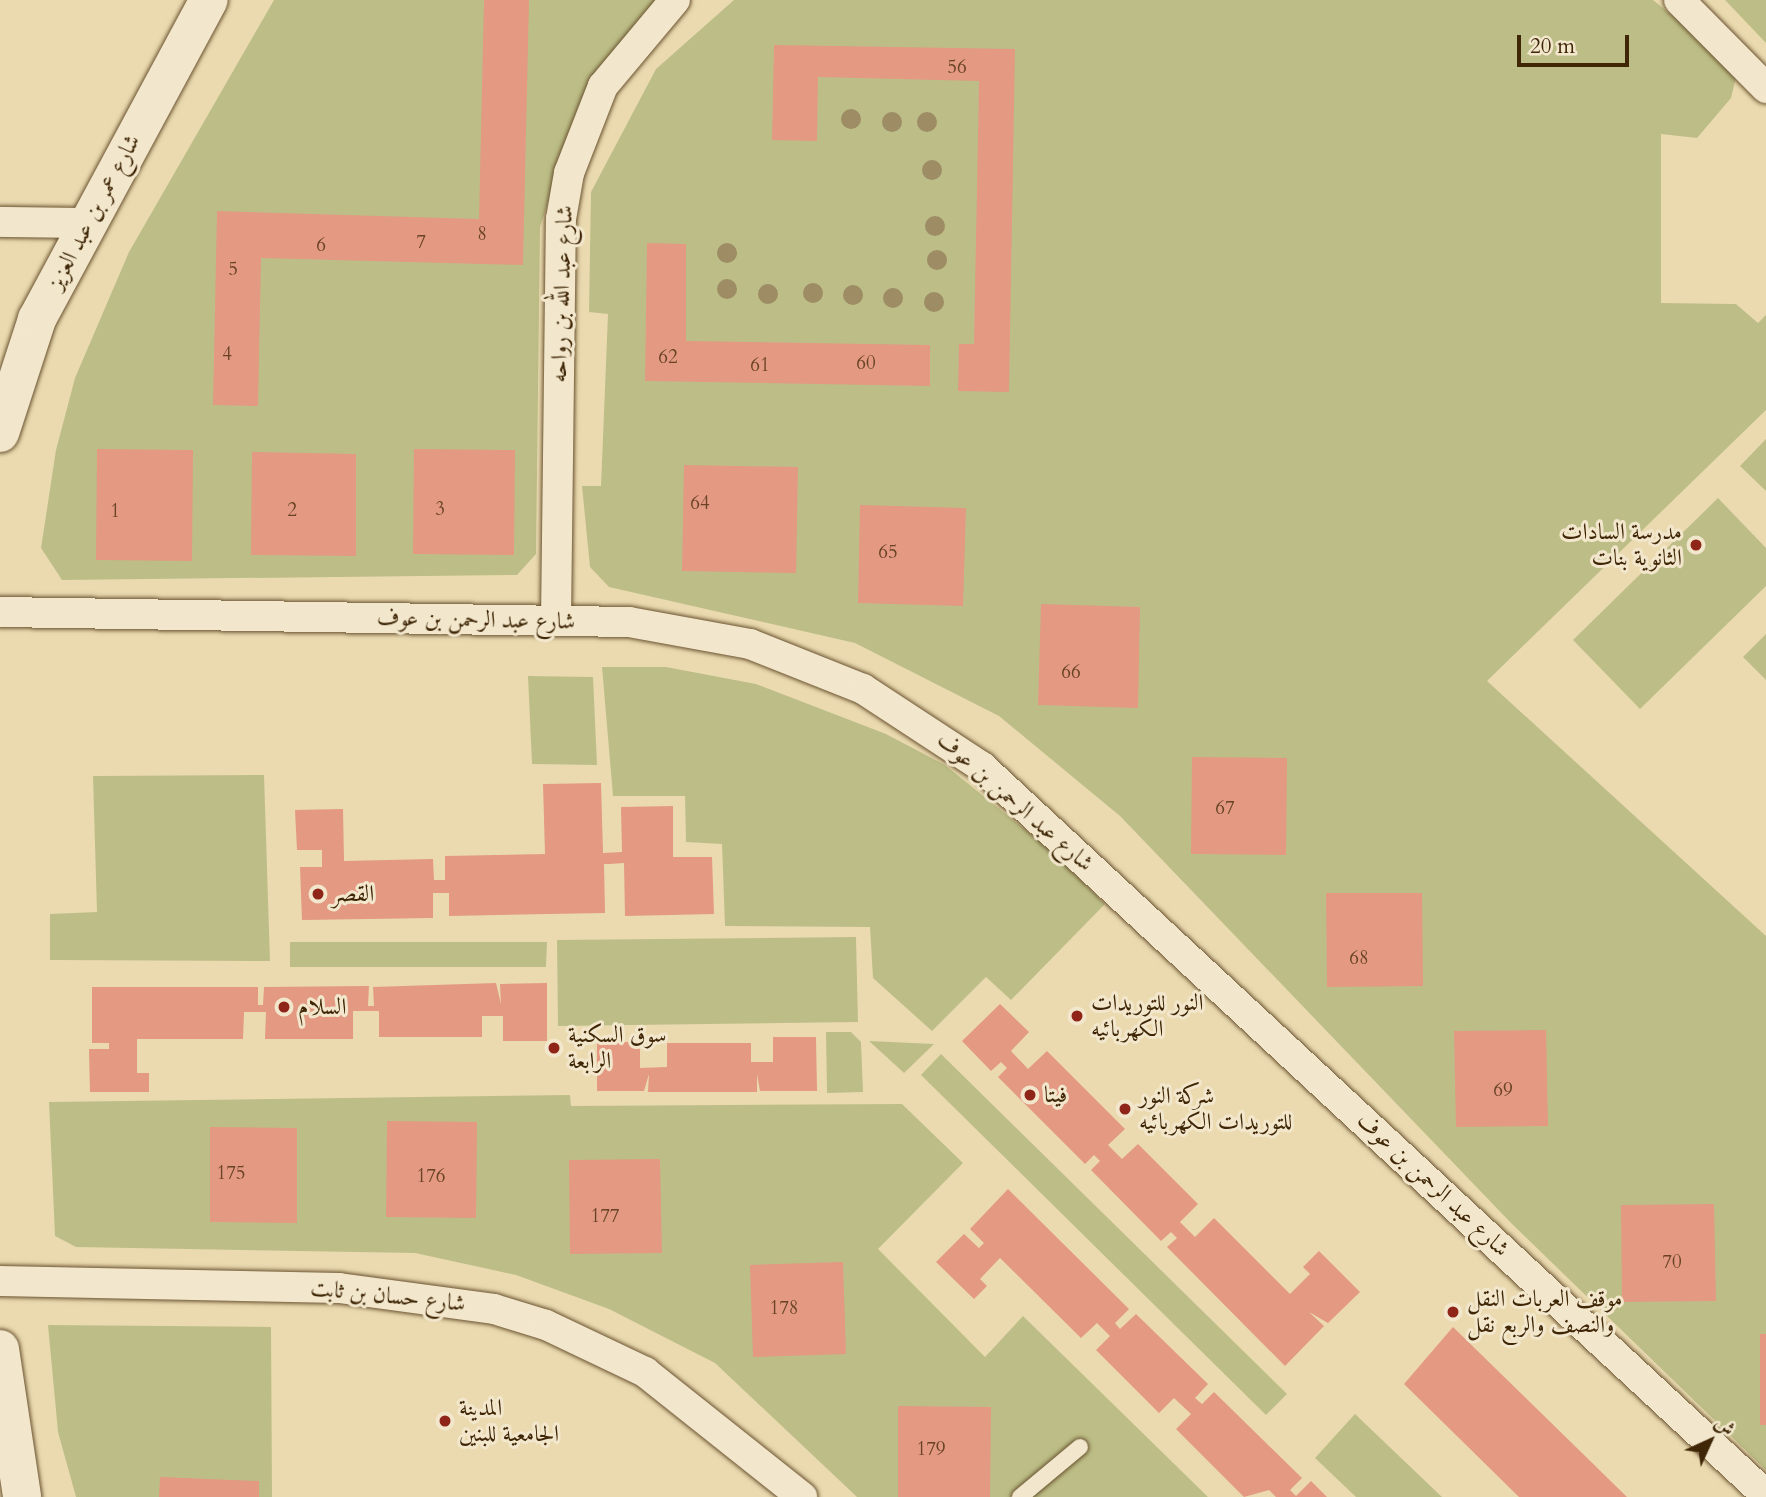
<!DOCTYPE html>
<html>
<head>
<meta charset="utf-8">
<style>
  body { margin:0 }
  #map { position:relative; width:1766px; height:1497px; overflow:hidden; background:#ebdab0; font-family:Cardo,Amiri,serif }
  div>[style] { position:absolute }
  .green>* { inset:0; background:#bdbe87 }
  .building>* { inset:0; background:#e39982 }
  .roads { filter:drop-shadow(0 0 2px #6a5330) drop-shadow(0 0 2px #6a5330) }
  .service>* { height:16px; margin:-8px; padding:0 8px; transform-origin:8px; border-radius:8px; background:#f2e7cc }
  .minor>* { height:30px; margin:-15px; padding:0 15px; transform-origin:15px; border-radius:15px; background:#f2e7cc }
  .tertiary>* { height:38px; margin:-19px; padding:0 19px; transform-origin:19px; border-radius:19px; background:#f2e7cc }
  .trees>* { width:20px; height:20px; margin:-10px; border-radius:50%; background:#9d8c64 }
  .dots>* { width:19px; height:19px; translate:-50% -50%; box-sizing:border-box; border:4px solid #f2e7cc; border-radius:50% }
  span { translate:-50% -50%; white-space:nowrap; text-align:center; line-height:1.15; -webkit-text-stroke:6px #f2e7cc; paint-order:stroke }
  .number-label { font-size:19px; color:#684325 }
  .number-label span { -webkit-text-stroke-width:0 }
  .street-label { font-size:23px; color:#3f2606 }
  .poi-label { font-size:23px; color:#3f2606 }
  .right { translate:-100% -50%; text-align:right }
  .left { translate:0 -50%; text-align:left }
  .north { position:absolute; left:1675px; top:1406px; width:70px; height:70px; -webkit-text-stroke:5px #f2e7cc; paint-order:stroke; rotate:45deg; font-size:19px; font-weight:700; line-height:28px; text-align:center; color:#3f2606 }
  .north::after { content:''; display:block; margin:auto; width:24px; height:32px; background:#3f2606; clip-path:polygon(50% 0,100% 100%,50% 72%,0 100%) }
  .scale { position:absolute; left:1517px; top:35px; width:112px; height:32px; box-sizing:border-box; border:4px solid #3f2606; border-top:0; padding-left:9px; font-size:21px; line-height:24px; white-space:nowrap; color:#3f2606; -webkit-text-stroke:5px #f2e7cc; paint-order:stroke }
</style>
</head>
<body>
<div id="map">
  <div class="green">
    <i style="clip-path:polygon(274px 0,660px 0,570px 134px,540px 227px,536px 554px,517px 575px,62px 580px,41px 548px,56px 450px,75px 378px,129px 252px)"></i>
    <i style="clip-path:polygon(734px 0,1653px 0,1738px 69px,1731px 98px,1697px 138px,1661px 134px,1661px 303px,1736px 304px,1758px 323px,1766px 315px,1766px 410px,1487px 681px,1766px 936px,1766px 1470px,1512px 1224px,1120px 816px,999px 716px,855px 643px,609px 587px,590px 567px,582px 486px,601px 486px,608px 314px,589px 312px,591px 192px,656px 69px)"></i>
    <i style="clip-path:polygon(1725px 0,1766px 0,1766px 43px)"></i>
    <i style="clip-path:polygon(1766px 439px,1766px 491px,1740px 466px)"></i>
    <i style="clip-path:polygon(1718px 498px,1766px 548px,1766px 586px,1640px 709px,1573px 640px)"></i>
    <i style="clip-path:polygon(1766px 634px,1766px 680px,1743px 657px)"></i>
    <i style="clip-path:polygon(602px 667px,666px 667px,756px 684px,886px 734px,945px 765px,1049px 849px,1105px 904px,1011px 1000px,986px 977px,932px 1031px,873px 978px,870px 927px,725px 926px,722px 844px,686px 842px,685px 796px,613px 796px)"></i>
    <i style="clip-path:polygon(528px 676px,593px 677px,597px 765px,532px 764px)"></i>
    <i style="clip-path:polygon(264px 775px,270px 961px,50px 960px,50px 914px,97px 912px,93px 776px)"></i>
    <i style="clip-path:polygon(856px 937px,858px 1022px,558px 1026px,557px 940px)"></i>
    <i style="clip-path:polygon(290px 942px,547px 942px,546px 967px,290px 967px)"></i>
    <i style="clip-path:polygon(826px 1032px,851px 1032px,861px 1042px,863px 1092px,827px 1093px)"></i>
    <i style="clip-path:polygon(869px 1041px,934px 1044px,904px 1073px)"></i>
    <i style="clip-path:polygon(941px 1054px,1287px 1394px,1266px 1415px,921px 1075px)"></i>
    <i style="clip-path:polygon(570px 1095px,571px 1106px,902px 1104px,963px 1163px,878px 1249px,985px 1357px,1023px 1316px,1208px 1497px,857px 1497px,715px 1363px,609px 1309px,516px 1275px,415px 1253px,76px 1247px,55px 1236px,49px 1102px)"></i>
    <i style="clip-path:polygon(48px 1325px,271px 1327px,272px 1497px,76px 1497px,58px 1432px)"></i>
    <i style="clip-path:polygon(1355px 1414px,1442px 1497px,1356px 1497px,1315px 1458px)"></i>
  </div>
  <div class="building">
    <i style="clip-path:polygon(484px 0,529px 0,523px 265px,261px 258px,258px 406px,213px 405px,217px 211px,479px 219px)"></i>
    <i style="clip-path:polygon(774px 45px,1015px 49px,1009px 392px,958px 391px,959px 344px,974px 344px,979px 81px,818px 77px,817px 141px,772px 140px)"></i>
    <i style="clip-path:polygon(647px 243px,686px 244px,686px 341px,930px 345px,930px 386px,645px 381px)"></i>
    <i style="clip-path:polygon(97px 449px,193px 450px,192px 561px,96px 560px)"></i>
    <i style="clip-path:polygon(414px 449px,515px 450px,514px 555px,413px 554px)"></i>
    <i style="clip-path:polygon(252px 452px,356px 454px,356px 556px,251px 555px)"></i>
    <i style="clip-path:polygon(684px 465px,798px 467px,796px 573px,682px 571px)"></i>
    <i style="clip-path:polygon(860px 505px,966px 508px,963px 606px,858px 603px)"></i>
    <i style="clip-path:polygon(1041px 604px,1140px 607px,1138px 708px,1038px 705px)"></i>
    <i style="clip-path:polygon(1192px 757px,1287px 758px,1286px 855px,1191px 854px)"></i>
    <i style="clip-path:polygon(601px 783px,603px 853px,622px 852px,621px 807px,673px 806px,673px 857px,712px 857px,714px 914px,625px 916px,624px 863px,610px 864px,604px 864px,605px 913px,449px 916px,449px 893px,433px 893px,433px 918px,302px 920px,300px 867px,322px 867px,322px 850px,297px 850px,295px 810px,343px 809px,344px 861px,433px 859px,434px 880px,445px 880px,445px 856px,545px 854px,543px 784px)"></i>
    <i style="clip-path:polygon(1326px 893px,1422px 893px,1423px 986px,1327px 987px)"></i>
    <i style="clip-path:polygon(496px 983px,501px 1004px,500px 984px,547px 983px,547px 1041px,503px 1041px,503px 1016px,482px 1016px,482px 1037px,379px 1037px,379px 1011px,353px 1011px,353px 1039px,265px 1039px,266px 1012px,244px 1012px,243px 1039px,137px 1039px,137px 1073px,149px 1073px,149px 1092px,90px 1092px,89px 1049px,109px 1049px,109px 1043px,92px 1043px,92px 987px,258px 987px,258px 1005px,263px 1005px,264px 987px,369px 986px,368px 1006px,374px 1006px,373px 987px)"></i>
    <i style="clip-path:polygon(1000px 1004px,1029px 1032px,1011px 1051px,1028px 1069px,1047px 1051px,1125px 1129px,1108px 1145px,1122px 1159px,1138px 1144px,1198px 1204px,1180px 1222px,1195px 1237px,1214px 1218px,1290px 1294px,1310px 1274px,1303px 1267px,1319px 1251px,1360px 1292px,1328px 1323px,1309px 1312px,1324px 1326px,1285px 1366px,1167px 1247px,1177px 1238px,1171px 1232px,1161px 1241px,1091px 1170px,1100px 1161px,1094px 1155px,1085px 1164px,998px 1077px,1007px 1068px,1001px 1062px,991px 1071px,962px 1041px)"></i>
    <i style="clip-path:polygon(1546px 1030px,1548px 1126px,1456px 1127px,1454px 1031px)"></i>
    <i style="clip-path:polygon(773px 1037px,816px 1037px,817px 1091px,760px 1091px,757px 1074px,757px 1092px,648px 1092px,649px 1074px,644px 1091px,597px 1091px,597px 1042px,640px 1042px,640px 1068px,667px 1067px,667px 1043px,751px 1043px,751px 1062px,773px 1062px)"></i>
    <i style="clip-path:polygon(387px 1121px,477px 1122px,476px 1218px,386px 1217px)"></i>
    <i style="clip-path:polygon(210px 1127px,297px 1128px,297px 1223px,210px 1222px)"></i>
    <i style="clip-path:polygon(660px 1159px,662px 1253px,570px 1254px,569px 1160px)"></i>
    <i style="clip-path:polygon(1008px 1189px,1129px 1309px,1115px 1323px,1120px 1329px,1136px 1314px,1208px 1384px,1195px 1398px,1202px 1404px,1214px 1392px,1302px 1478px,1290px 1490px,1296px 1496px,1311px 1481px,1327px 1497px,1276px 1497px,1269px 1490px,1244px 1497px,1176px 1429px,1191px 1414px,1174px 1398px,1159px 1413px,1096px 1350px,1110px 1336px,1097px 1323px,1081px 1338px,1000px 1258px,980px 1279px,987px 1286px,974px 1299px,936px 1262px,964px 1234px,979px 1248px,984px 1243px,970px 1229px)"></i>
    <i style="clip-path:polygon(1714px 1204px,1716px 1301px,1622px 1302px,1621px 1205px)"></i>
    <i style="clip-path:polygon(843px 1262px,846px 1354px,753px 1357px,750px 1265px)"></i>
    <i style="clip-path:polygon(1453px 1327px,1627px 1497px,1519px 1497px,1404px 1384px)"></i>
    <i style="clip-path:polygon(1760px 1334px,1766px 1334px,1766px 1425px,1760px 1425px)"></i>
    <i style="clip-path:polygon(898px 1406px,991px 1407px,990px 1497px,898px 1497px)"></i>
    <i style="clip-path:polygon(160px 1477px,259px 1481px,259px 1497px,159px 1497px)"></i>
  </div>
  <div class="roads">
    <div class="service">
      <i style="left:1020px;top:1497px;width:78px;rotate:-39.8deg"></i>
    </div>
    <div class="minor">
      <i style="left:1679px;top:0;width:124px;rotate:45.3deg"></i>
      <i style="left:0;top:222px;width:87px;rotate:0.7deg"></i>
      <i style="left:0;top:612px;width:629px;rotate:0.91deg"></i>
      <i style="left:629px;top:622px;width:123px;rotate:10.3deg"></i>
      <i style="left:750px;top:644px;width:122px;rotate:21.7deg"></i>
      <i style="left:863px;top:689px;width:142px;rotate:33.2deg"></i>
      <i style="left:982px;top:767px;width:1070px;rotate:42.88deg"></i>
      <i style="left:556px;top:621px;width:402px;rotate:-89.3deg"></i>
      <i style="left:561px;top:219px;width:47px;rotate:-80.1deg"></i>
      <i style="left:569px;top:173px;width:93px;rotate:-68.7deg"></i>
      <i style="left:603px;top:86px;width:112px;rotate:-50.1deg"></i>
      <i style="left:0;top:1281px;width:339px;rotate:1.2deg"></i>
      <i style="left:339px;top:1288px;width:156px;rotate:7.7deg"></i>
      <i style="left:494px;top:1309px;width:54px;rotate:17.1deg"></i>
      <i style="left:546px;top:1325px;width:110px;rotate:25.4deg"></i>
      <i style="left:645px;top:1372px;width:201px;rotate:38.5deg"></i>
    </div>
    <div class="tertiary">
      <i style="left:0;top:433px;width:120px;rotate:-72deg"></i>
      <i style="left:37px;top:319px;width:362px;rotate:-61.7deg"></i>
      <i style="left:0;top:1349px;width:150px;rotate:81.5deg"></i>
    </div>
  </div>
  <div class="trees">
    <i style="left:851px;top:119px"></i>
    <i style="left:892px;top:122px"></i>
    <i style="left:927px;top:122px"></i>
    <i style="left:932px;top:170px"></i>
    <i style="left:935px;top:226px"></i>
    <i style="left:727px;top:253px"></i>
    <i style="left:937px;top:260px"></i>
    <i style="left:727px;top:289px"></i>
    <i style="left:813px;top:293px"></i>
    <i style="left:768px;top:294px"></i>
    <i style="left:853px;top:295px"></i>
    <i style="left:893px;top:298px"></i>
    <i style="left:934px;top:302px"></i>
  </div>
  <div class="dots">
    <i style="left:1696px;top:545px;background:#8f2418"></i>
    <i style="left:318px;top:894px;background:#8f2418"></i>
    <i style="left:284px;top:1007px;background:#8f2418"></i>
    <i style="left:1077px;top:1016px;background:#8f2418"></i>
    <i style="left:554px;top:1048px;background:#8f2418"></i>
    <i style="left:1030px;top:1095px;background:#8f2418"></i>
    <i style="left:1125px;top:1109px;background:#8f2418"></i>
    <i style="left:1453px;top:1312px;background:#8f2418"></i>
    <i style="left:445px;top:1421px;background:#8f2418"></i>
  </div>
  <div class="number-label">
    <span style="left:957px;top:68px">56</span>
    <span style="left:482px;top:235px">8</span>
    <span style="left:421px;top:243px">7</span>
    <span style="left:321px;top:246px">6</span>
    <span style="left:233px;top:270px">5</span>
    <span style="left:227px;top:355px">4</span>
    <span style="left:668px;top:358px">62</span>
    <span style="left:866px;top:364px">60</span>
    <span style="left:760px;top:366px">61</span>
    <span style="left:700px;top:504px">64</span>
    <span style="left:440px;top:510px">3</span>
    <span style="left:292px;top:511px">2</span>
    <span style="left:115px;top:512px">1</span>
    <span style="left:888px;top:553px">65</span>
    <span style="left:1071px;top:673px">66</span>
    <span style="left:1225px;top:809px">67</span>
    <span style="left:1359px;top:959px">68</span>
    <span style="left:1503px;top:1091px">69</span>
    <span style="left:231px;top:1174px">175</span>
    <span style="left:431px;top:1177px">176</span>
    <span style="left:605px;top:1217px">177</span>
    <span style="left:1672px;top:1263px">70</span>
    <span style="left:784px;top:1309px">178</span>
    <span style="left:931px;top:1450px">179</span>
  </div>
  <div class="street-label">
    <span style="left:94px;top:212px;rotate:-62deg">شارع عمر بن عبد العزيز</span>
    <span style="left:562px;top:294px;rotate:-88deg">شارع عبد الله بن رواحه</span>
    <span style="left:476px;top:620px;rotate:1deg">شارع عبد الرحمن بن عوف</span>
    <span style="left:1015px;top:802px;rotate:41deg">شارع عبد الرحمن بن عوف</span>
    <span style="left:1433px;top:1185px;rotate:43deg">شارع عبد الرحمن بن عوف</span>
    <span style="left:388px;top:1296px;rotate:6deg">شارع حسان بن ثابت</span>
  </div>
  <div class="poi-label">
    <span class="right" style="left:1682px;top:545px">مدرسة السادات<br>الثانوية بنات</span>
    <span class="left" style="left:332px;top:894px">القصر</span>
    <span class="left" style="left:1091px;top:1016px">النور للتوريدات<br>الكهربائيه</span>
    <span class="left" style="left:298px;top:1007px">السلام</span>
    <span class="left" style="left:568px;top:1048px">سوق السكنية<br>الرابعة</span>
    <span class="left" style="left:1044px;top:1095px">فيتا</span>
    <span class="left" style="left:1139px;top:1109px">شركة النور<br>للتوريدات الكهربائيه</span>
    <span class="left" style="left:1467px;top:1312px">موقف العربات النقل<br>والنصف والربع نقل</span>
    <span class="left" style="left:459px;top:1421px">المدينة<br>الجامعية للبنين</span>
  </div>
  <div class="north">ش</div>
  <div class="scale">20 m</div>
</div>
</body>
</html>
